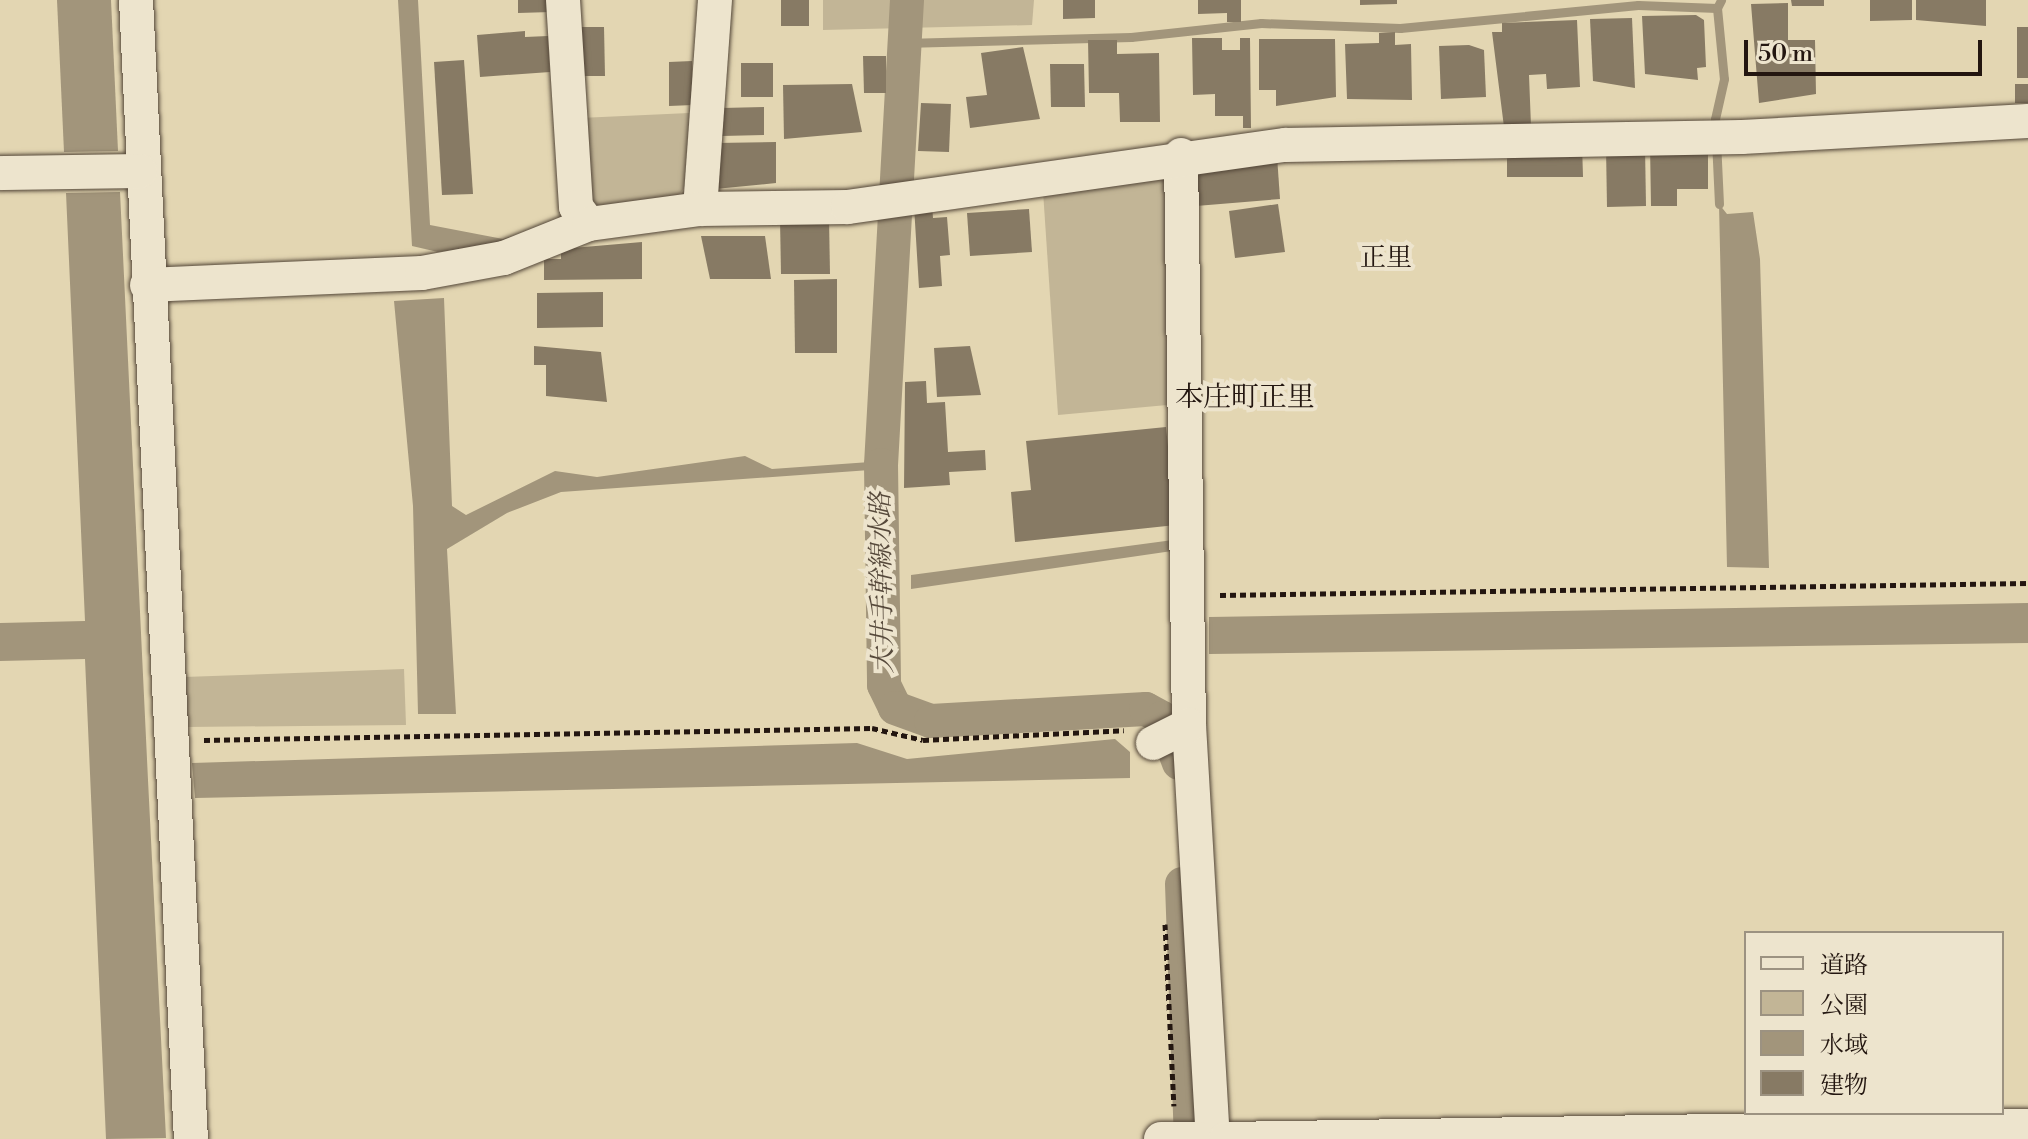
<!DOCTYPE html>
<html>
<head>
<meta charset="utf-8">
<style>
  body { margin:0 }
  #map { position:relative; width:2028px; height:1139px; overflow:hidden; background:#e3d6b2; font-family:"Libre Bodoni","Noto Serif JP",serif }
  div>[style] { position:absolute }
  .green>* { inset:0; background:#c2b596 }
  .water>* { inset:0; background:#a2957b }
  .stream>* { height:9px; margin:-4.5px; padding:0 4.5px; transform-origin:4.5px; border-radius:4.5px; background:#a2957b }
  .canal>* { height:34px; margin:-17px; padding:0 17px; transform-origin:17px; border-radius:17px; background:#a2957b }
  .building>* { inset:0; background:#877a64 }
  .path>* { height:5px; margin-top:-2.5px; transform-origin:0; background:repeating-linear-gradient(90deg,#231610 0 6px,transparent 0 10px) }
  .roads { filter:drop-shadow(0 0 2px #534638) drop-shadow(0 0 2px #534638) }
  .street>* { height:34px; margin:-17px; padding:0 17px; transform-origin:17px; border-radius:17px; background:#ede4cd }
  span { translate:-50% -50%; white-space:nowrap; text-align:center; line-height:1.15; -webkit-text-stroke:8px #ede4cd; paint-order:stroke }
  .neighbourhood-label { font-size:26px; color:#231610 }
  .water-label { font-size:26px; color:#56493b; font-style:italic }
  .quarter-label { font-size:28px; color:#231610 }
  .legend { position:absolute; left:1744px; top:931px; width:260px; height:184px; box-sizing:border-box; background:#ede4cd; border:2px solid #9c9281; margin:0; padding:10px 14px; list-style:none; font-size:24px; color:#231610 }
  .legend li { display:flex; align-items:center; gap:16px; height:40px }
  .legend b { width:40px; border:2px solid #9c9281 }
  .scale { position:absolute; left:1744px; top:40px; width:238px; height:36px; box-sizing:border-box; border:4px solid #231610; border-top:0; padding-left:10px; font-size:24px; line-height:28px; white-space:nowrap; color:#231610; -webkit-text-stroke:6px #ede4cd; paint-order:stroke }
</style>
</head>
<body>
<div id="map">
  <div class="green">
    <i style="clip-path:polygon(823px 0,1034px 0,1032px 25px,823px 30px)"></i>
    <i style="clip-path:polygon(689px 113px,689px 182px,678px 196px,599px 207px,585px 192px,580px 118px)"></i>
    <i style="clip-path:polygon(1174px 167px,1178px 404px,1058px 415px,1043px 191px)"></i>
    <i style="clip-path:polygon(404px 669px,406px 725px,187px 727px,184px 677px)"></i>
  </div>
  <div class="water">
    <i style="clip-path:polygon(57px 0,111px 0,118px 151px,64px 152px)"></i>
    <i style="clip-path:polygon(398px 0,418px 0,430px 225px,503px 239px,552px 224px,515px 243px,438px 252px,412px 246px)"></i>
    <i style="clip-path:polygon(120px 192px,148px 780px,166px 1138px,106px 1139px,85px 659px,0 661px,0 623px,85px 621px,66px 193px)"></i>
    <i style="clip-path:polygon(1719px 204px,1727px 214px,1753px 212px,1760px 259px,1769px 568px,1727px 567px)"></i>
    <i style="clip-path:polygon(444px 298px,452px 506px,466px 515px,555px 471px,597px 477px,745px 456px,772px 469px,870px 462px,870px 470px,561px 492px,507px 513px,447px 549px,456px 714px,418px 714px,413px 506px,394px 301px)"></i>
    <i style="clip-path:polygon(1173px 540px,1172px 551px,911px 589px,911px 575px)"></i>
    <i style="clip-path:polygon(2028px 603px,2028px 643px,1209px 654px,1209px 617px)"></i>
    <i style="clip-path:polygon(1115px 739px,1130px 752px,1130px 778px,195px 798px,192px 763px,857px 743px,907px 759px)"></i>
  </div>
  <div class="stream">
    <i style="left:1717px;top:8px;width:71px;rotate:84.4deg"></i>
    <i style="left:1724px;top:79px;width:41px;rotate:102.7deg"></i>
    <i style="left:1715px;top:119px;width:85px;rotate:87.3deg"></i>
    <i style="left:904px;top:43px;width:227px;rotate:-1.5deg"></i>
    <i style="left:1131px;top:37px;width:131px;rotate:-6.1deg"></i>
    <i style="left:1261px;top:23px;width:139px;rotate:2.1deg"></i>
    <i style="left:1400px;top:28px;width:239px;rotate:-5.5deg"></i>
    <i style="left:1638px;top:5px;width:79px;rotate:2.2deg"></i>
    <i style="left:1717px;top:8px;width:9px;rotate:-63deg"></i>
  </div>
  <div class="canal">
    <i style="left:907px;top:0;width:466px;rotate:93.2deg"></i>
    <i style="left:881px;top:465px;width:220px;rotate:89.2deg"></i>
    <i style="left:884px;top:685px;width:25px;rotate:64deg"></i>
    <i style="left:895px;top:708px;width:38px;rotate:20deg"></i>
    <i style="left:931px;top:721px;width:215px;rotate:-3.2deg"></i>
    <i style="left:1146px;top:709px;width:18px;rotate:29deg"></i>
    <i style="left:1162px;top:718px;width:48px;rotate:69.3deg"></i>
    <i style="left:1182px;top:884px;width:255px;rotate:88deg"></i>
  </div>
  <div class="building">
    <i style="clip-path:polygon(518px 0,550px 0,551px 12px,518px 13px)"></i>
    <i style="clip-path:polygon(781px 0,809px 0,809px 26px,781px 26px)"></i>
    <i style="clip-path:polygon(1063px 0,1095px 0,1095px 18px,1063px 19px)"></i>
    <i style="clip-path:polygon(1198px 0,1241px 0,1241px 22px,1227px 22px,1227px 13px,1198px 14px)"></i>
    <i style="clip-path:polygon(1360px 0,1397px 0,1397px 4px,1360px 5px)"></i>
    <i style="clip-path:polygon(1791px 0,1824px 0,1824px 6px,1792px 6px)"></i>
    <i style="clip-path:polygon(1870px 0,1912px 0,1912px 20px,1870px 21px)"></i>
    <i style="clip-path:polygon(1916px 0,1986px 0,1986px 26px,1916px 20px)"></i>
    <i style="clip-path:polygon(1788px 3px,1788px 40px,1815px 40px,1816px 94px,1759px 103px,1751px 4px)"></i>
    <i style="clip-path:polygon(1696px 15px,1704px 20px,1706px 67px,1697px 68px,1698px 80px,1645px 74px,1642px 16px)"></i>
    <i style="clip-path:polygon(1632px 18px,1635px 88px,1593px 81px,1590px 19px)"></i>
    <i style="clip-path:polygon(1577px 20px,1580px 87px,1547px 89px,1546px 74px,1529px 75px,1531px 126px,1504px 127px,1492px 32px,1502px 32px,1502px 23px)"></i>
    <i style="clip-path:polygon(578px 27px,604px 27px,605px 76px,579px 76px)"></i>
    <i style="clip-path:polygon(2017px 27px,2028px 27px,2028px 78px,2017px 78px)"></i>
    <i style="clip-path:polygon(525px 31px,525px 37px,548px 36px,550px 72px,480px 77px,477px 35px)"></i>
    <i style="clip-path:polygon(1395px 32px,1395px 45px,1411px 44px,1412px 100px,1347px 99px,1345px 44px,1379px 43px,1379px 33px)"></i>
    <i style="clip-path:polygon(1192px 38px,1222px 38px,1222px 50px,1240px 50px,1240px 38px,1250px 38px,1251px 128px,1243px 128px,1243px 116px,1215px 116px,1215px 94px,1193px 95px)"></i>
    <i style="clip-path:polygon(1259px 39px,1335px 39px,1336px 97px,1276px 106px,1276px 90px,1259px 90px)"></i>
    <i style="clip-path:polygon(1088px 40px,1117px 40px,1117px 54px,1159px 53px,1160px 122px,1120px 122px,1119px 93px,1089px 93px)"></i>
    <i style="clip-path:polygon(1469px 45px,1484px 50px,1486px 97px,1441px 99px,1439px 46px)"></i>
    <i style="clip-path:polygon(1023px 47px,1040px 119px,970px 128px,966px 97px,987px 95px,981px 53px)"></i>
    <i style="clip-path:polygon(863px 56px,886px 56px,886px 93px,864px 93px)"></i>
    <i style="clip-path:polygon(464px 60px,473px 194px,442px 195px,434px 62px)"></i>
    <i style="clip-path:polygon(692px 61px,693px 105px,669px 106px,669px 62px)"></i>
    <i style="clip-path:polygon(741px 63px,773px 63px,773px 97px,741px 97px)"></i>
    <i style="clip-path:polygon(1050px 64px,1084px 64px,1085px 107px,1051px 107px)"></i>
    <i style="clip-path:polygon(852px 84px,862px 132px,784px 139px,783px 85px)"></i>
    <i style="clip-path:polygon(2015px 84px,2028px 84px,2028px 103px,2015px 103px)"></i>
    <i style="clip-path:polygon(921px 103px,951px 104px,949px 152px,918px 151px)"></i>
    <i style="clip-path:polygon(764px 107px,764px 135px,722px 136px,722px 108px)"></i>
    <i style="clip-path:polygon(776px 142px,776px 183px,715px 189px,715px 143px)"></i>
    <i style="clip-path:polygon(1507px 144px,1582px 144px,1583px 177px,1507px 177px)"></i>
    <i style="clip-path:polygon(1708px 144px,1708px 189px,1677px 189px,1677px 206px,1651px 206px,1650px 145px)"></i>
    <i style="clip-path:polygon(1606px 147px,1645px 147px,1646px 206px,1607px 207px)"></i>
    <i style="clip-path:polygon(1277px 156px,1280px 199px,1196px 206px,1194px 172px)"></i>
    <i style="clip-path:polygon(1278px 204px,1285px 252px,1235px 258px,1229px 211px)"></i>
    <i style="clip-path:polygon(932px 205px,933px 218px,947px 217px,950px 255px,940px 256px,942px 286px,919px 288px,914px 206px)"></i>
    <i style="clip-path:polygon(1029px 209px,1032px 252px,970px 256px,967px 213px)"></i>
    <i style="clip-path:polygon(829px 218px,830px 274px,781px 274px,780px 219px)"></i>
    <i style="clip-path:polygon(701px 236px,765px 236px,771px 279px,710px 279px)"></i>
    <i style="clip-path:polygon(642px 242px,642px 279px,544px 280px,544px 259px,561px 259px,561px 249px)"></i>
    <i style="clip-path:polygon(837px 279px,837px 353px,795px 353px,794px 280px)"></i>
    <i style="clip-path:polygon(603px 292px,603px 327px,537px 328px,537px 293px)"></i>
    <i style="clip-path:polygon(534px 346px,601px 352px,607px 402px,546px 396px,546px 365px,534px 365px)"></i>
    <i style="clip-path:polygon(970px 346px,981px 395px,937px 397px,934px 348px)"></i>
    <i style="clip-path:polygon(926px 381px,927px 403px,945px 402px,948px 452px,985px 450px,986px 470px,949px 472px,950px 485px,904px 488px,905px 382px)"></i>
    <i style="clip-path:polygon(1166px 427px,1176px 525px,1015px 542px,1011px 492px,1031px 490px,1026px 441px)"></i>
  </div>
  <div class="path">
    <i style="left:1220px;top:595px;width:808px;rotate:-0.85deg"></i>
    <i style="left:204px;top:740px;width:668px;rotate:-1.03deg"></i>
    <i style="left:872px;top:728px;width:52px;rotate:13.2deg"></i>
    <i style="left:923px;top:740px;width:201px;rotate:-2.8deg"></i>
    <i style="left:1165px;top:924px;width:182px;rotate:87.2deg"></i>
  </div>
  <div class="roads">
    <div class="street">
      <i style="left:136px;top:0;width:1140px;rotate:87.24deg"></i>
      <i style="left:563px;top:0;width:207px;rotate:86.4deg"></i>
      <i style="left:576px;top:207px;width:21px;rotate:53deg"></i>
      <i style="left:1181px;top:155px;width:570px;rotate:89.2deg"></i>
      <i style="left:1189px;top:725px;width:415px;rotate:86.7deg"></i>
      <i style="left:0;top:173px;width:140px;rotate:-0.8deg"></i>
      <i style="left:700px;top:209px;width:210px;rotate:-85.9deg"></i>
      <i style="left:147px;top:285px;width:275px;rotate:-2.5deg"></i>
      <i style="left:422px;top:273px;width:83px;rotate:-10.4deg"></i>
      <i style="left:504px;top:258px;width:92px;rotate:-21.8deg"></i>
      <i style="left:589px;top:224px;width:112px;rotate:-7.7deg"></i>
      <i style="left:700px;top:209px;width:148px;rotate:-0.8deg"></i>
      <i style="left:848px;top:207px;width:441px;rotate:-8.1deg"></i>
      <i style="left:1285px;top:145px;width:457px;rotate:-1deg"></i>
      <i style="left:1742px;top:137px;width:286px;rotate:-3.2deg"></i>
      <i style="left:1153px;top:743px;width:40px;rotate:-26.6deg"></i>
      <i style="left:1161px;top:1139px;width:37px"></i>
      <i style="left:1226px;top:1139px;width:802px;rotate:-0.93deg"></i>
    </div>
  </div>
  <div class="neighbourhood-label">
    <span style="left:1386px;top:259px">正里</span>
  </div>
  <div class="water-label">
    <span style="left:883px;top:583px;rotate:-91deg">大井手幹線水路</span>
  </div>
  <div class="quarter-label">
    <span style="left:1245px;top:398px">本庄町正里</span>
  </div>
  <ul class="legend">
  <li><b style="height:10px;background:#ede4cd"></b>道路</li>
  <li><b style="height:22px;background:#c2b596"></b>公園</li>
  <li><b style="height:22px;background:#a2957b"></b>水域</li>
  <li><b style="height:22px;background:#877a64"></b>建物</li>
  </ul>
  <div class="scale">50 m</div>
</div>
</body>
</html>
